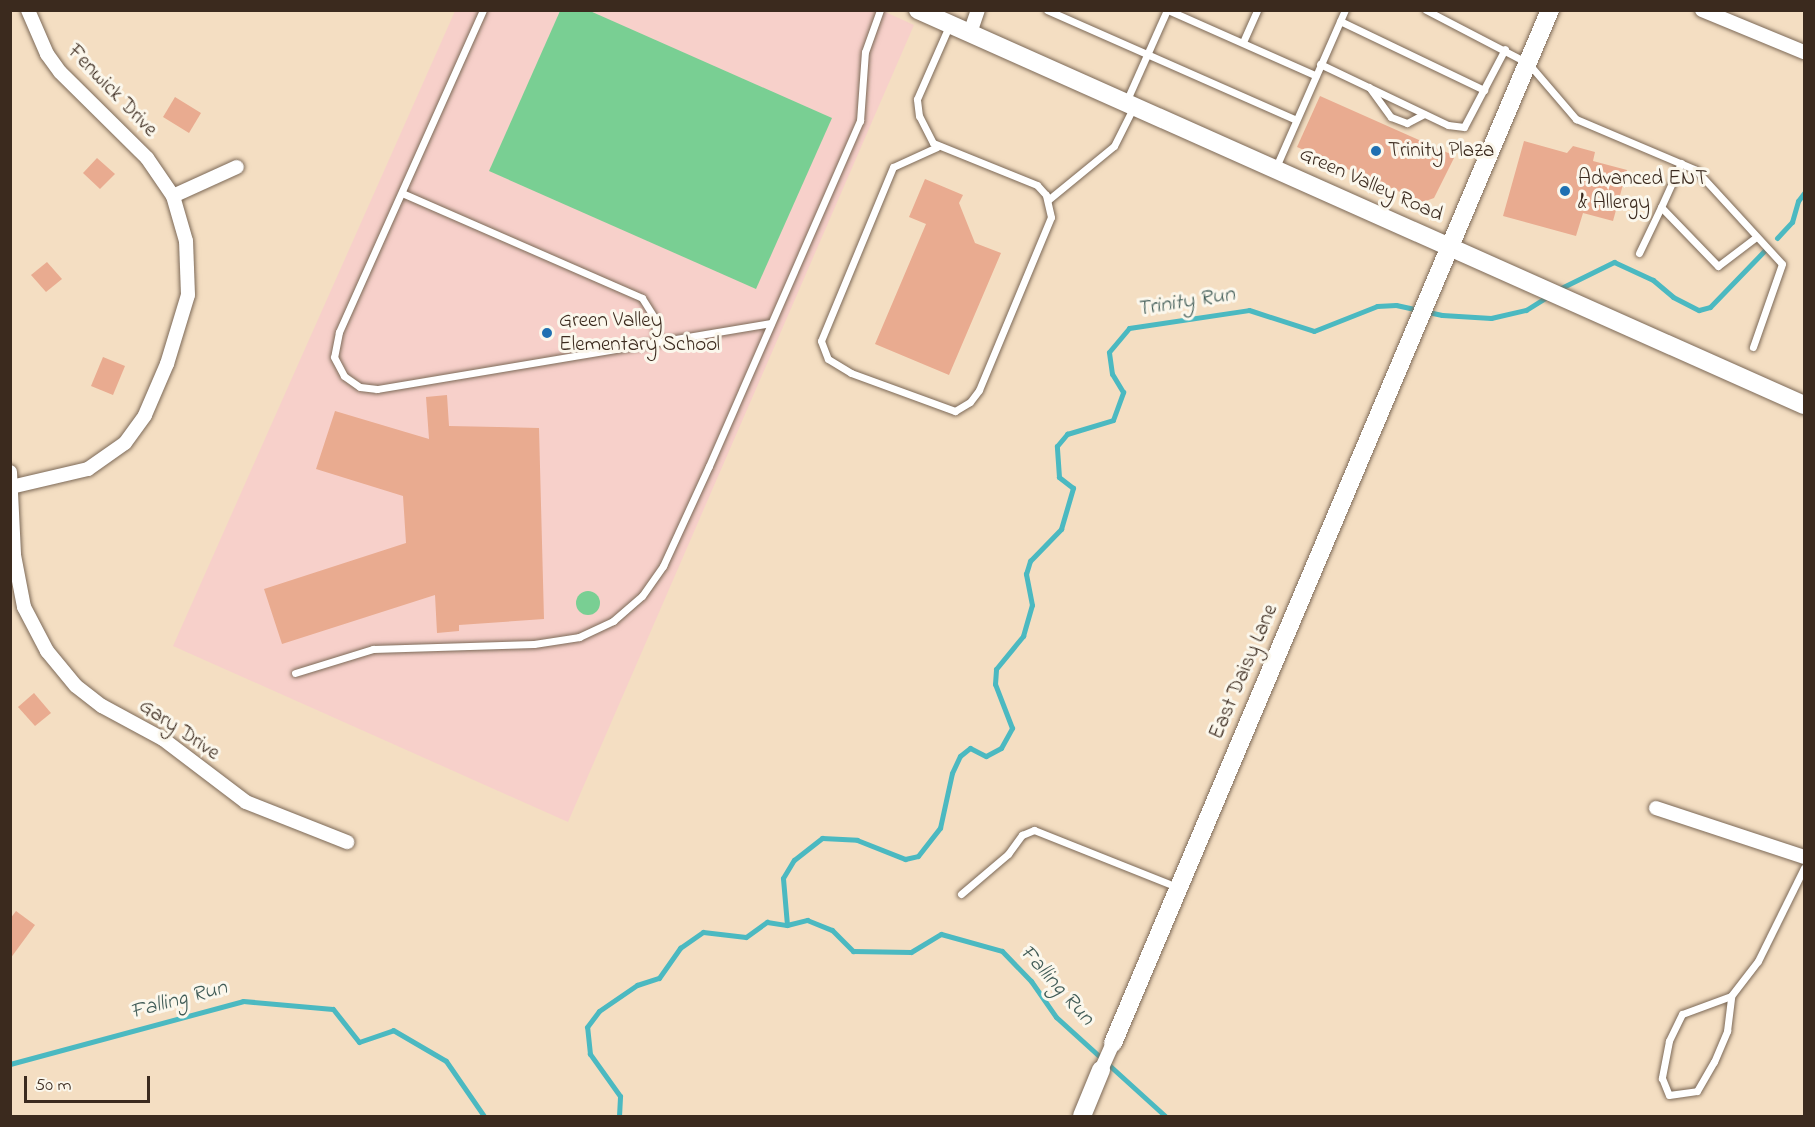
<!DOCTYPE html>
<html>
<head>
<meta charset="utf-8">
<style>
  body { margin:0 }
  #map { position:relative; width:1815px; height:1127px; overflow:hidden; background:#f4dec2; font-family:"Indie Flower",sans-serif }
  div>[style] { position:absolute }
  .built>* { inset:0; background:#f7d0ca }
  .green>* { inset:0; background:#79cf93 }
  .round { border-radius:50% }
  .stream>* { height:5px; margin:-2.5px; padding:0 2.5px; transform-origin:2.5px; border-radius:2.5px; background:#4bb9c1 }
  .building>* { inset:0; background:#e9ab90 }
  .roads { filter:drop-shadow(0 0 2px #7c6957) drop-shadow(0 0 2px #7c6957) }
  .lane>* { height:7px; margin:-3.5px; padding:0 3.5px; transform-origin:3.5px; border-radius:3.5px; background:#fff }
  .street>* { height:14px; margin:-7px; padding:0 7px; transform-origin:7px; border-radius:7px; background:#fff }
  .secondary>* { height:18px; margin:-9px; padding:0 9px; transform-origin:9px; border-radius:9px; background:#fff }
  .dots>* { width:16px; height:16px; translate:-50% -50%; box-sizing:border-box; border:3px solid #fbf7ec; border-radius:50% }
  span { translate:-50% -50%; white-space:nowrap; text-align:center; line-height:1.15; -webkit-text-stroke:6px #fbf7ec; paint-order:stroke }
  .street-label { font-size:21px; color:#3b2a1e }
  .poi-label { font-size:21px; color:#3b2a1e }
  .left { translate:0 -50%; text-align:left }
  .water-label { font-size:22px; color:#415c57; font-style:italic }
  .frame { position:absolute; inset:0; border:12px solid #3b2a1e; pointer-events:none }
  .scale { position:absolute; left:24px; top:1076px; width:126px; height:27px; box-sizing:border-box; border:3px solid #3b2a1e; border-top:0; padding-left:8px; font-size:18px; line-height:21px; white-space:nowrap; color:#3b2a1e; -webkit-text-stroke:4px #fbf7ec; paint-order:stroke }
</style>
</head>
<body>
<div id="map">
  <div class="built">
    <i style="clip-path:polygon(881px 10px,914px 25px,568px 822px,173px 646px,455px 11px)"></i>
  </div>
  <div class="green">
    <i style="clip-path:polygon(560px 11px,590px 11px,832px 118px,756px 289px,489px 171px)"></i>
    <i class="round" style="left:576px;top:591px;width:24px;height:24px"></i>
  </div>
  <div class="stream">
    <i style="left:1777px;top:238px;width:22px;rotate:-47deg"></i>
    <i style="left:1792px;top:222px;width:22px;rotate:-74deg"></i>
    <i style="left:1798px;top:201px;width:10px;rotate:-53deg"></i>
    <i style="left:1557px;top:290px;width:64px;rotate:-26.2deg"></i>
    <i style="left:1614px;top:262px;width:43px;rotate:24.8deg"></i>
    <i style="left:1653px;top:280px;width:26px;rotate:40deg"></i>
    <i style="left:1673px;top:297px;width:29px;rotate:27deg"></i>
    <i style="left:1699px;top:310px;width:11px;rotate:-15deg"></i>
    <i style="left:1710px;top:307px;width:83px;rotate:-46deg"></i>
    <i style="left:787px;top:925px;width:47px;rotate:-94.9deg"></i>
    <i style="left:783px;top:878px;width:21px;rotate:-59deg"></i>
    <i style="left:794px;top:860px;width:36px;rotate:-38deg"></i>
    <i style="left:822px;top:838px;width:35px;rotate:3deg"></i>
    <i style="left:857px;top:840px;width:52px;rotate:21.6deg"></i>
    <i style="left:905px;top:859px;width:13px;rotate:-13deg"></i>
    <i style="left:918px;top:856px;width:36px;rotate:-52deg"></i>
    <i style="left:940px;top:828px;width:56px;rotate:-77.7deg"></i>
    <i style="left:952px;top:773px;width:19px;rotate:-65deg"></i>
    <i style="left:960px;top:756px;width:13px;rotate:-39deg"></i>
    <i style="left:970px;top:748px;width:18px;rotate:27deg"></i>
    <i style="left:986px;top:756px;width:17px;rotate:-28deg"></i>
    <i style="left:1001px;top:748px;width:23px;rotate:-61deg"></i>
    <i style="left:1012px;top:728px;width:47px;rotate:-111.1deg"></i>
    <i style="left:995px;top:684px;width:15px;rotate:-86deg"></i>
    <i style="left:996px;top:669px;width:43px;rotate:-50.7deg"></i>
    <i style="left:1023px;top:636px;width:32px;rotate:-74deg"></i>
    <i style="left:1032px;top:605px;width:32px;rotate:-101deg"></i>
    <i style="left:1026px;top:574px;width:14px;rotate:-73deg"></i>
    <i style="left:1030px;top:561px;width:45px;rotate:-45.9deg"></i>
    <i style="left:1061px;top:529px;width:43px;rotate:-73.7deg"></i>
    <i style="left:1073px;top:488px;width:18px;rotate:-142deg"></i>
    <i style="left:1059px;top:477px;width:31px;rotate:-94deg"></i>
    <i style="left:1057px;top:446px;width:16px;rotate:-50deg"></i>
    <i style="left:1067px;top:434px;width:48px;rotate:-16.9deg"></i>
    <i style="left:1113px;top:420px;width:30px;rotate:-70deg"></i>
    <i style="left:1123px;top:392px;width:21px;rotate:-121deg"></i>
    <i style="left:1112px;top:374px;width:22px;rotate:-98deg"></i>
    <i style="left:1109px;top:352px;width:31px;rotate:-50deg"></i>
    <i style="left:1129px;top:328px;width:121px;rotate:-8.5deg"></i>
    <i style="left:1249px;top:310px;width:68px;rotate:17.9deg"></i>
    <i style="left:1314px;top:331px;width:68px;rotate:-21.6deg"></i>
    <i style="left:1377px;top:306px;width:19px;rotate:-3deg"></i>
    <i style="left:1396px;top:305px;width:47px;rotate:12.3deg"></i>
    <i style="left:1442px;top:315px;width:49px;rotate:3.5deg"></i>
    <i style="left:1491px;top:318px;width:36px;rotate:-13deg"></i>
    <i style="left:1526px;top:310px;width:28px;rotate:-32deg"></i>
    <i style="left:10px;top:1064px;width:241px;rotate:-15.1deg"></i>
    <i style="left:243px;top:1001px;width:90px;rotate:5.1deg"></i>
    <i style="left:333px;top:1009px;width:42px;rotate:51.8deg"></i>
    <i style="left:359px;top:1042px;width:36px;rotate:-19deg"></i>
    <i style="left:393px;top:1030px;width:61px;rotate:30.3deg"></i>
    <i style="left:446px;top:1061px;width:67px;rotate:55.4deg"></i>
    <i style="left:619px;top:1116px;width:20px;rotate:-87deg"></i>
    <i style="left:620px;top:1096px;width:52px;rotate:-125.5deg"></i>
    <i style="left:590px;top:1054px;width:27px;rotate:-96deg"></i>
    <i style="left:587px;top:1027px;width:20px;rotate:-53deg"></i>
    <i style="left:599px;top:1011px;width:46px;rotate:-34.4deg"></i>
    <i style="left:637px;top:985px;width:23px;rotate:-18deg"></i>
    <i style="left:659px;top:978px;width:37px;rotate:-55deg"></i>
    <i style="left:680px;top:948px;width:28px;rotate:-35deg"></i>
    <i style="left:703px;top:932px;width:43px;rotate:6.6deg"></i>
    <i style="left:746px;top:937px;width:26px;rotate:-36deg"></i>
    <i style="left:767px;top:922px;width:20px;rotate:9deg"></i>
    <i style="left:787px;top:925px;width:21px;rotate:-14deg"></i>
    <i style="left:807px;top:920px;width:27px;rotate:22deg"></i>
    <i style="left:832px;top:930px;width:30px;rotate:45deg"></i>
    <i style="left:853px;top:951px;width:58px;rotate:1deg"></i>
    <i style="left:911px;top:952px;width:35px;rotate:-31deg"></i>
    <i style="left:941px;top:934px;width:63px;rotate:15.6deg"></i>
    <i style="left:1002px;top:951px;width:42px;rotate:46deg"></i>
    <i style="left:1031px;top:981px;width:44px;rotate:55.2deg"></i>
    <i style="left:1056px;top:1017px;width:147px;rotate:42.2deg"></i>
  </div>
  <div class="building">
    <i style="clip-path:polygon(1320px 96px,1455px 156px,1434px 198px,1423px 202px,1297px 147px)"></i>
    <i style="clip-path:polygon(175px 97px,201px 113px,189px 133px,163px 117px)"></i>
    <i style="clip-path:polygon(1524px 141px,1567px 153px,1573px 146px,1595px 152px,1593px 161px,1627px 170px,1613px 221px,1583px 213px,1576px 236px,1503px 216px)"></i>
    <i style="clip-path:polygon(97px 158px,115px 174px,100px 189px,83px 173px)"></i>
    <i style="clip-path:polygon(925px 179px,963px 195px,959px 203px,975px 243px,1001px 253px,949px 375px,875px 344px,926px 224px,909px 217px)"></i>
    <i style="clip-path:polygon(47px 262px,62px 279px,46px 292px,31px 275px)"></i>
    <i style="clip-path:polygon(103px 357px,125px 366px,113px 395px,91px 386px)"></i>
    <i style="clip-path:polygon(447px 395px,449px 426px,539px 428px,544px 619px,459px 625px,459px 631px,437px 633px,435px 595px,282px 644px,264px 589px,406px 543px,403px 496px,316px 469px,335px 411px,429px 439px,426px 397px)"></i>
    <i style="clip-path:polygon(34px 693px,51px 713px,35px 726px,18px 707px)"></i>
    <i style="clip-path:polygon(16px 911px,35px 925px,10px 959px,10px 919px)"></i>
  </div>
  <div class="roads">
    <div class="lane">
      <i style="left:483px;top:10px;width:353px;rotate:114.1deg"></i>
      <i style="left:339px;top:332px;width:25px;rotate:101deg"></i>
      <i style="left:334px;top:357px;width:21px;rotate:62deg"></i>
      <i style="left:344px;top:376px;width:19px;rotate:35deg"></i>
      <i style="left:360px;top:387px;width:17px;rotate:7deg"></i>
      <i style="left:377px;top:389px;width:399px;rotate:-9.5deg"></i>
      <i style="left:1047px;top:10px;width:272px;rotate:23.8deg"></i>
      <i style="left:1168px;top:10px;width:161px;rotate:23.9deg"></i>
      <i style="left:1426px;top:10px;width:115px;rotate:27.5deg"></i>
      <i style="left:1528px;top:63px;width:74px;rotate:49.4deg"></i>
      <i style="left:1576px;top:119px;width:130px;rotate:23deg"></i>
      <i style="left:1696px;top:170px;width:127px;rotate:47.5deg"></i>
      <i style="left:1782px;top:264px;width:88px;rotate:109.3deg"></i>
      <i style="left:1340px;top:21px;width:160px;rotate:25.6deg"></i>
      <i style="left:1243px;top:42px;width:35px;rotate:-66deg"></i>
      <i style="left:1320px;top:64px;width:142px;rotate:25.5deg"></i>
      <i style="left:1448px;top:125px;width:16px;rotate:7deg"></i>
      <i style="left:1464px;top:127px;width:88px;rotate:-62.3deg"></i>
      <i style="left:1369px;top:87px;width:37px;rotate:54deg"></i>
      <i style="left:1391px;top:117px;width:17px;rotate:21deg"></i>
      <i style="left:1407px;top:123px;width:19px;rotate:-28deg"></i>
      <i style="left:1126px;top:102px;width:101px;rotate:-66deg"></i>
      <i style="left:937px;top:147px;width:48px;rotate:155.6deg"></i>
      <i style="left:893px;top:167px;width:188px;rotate:112.5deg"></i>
      <i style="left:821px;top:341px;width:19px;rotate:69deg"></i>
      <i style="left:828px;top:359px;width:27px;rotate:31deg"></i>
      <i style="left:851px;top:373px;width:111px;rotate:20.1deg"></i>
      <i style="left:955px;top:411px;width:17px;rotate:-31deg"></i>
      <i style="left:970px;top:402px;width:15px;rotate:-53deg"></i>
      <i style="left:979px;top:390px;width:187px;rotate:-67.4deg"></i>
      <i style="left:1051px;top:217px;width:23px;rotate:-103deg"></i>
      <i style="left:1046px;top:195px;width:13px;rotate:-132deg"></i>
      <i style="left:1037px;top:185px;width:112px;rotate:-158deg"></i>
      <i style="left:933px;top:143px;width:30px;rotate:-117deg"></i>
      <i style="left:919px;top:116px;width:17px;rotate:-97deg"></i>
      <i style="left:917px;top:99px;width:80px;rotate:-66.3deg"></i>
      <i style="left:1681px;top:163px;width:48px;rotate:114.4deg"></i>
      <i style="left:1661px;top:207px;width:82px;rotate:46deg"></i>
      <i style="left:1718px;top:266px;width:48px;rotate:-37.3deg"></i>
      <i style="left:1276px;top:167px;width:171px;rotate:-66.3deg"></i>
      <i style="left:402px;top:193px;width:262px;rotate:23.6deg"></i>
      <i style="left:642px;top:298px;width:22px;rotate:58deg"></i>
      <i style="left:654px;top:317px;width:24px;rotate:81deg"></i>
      <i style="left:1048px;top:200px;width:85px;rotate:-39.3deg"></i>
      <i style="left:1114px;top:146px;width:42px;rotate:-63.4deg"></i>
      <i style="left:1639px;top:253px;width:51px;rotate:-64.4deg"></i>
      <i style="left:295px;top:673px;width:82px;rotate:-17.1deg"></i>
      <i style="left:373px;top:649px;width:161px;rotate:-1.8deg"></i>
      <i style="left:534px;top:644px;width:46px;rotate:-8.8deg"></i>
      <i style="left:579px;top:637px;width:38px;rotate:-25deg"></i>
      <i style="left:613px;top:621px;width:38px;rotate:-41deg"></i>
      <i style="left:642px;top:596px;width:37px;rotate:-55deg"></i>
      <i style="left:663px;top:566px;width:110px;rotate:-65.3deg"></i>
      <i style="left:709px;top:466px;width:377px;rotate:-66.4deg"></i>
      <i style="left:860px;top:121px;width:69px;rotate:-85.9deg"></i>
      <i style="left:865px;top:52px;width:45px;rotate:-70.3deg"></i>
      <i style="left:961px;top:894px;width:62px;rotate:-40.4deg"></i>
      <i style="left:1008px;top:854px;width:24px;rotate:-54deg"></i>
      <i style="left:1022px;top:835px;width:13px;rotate:-23deg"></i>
      <i style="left:1034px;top:830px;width:154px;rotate:21.7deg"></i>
      <i style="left:1731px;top:996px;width:52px;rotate:159.8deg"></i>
      <i style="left:1682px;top:1014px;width:30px;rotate:116deg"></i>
      <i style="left:1669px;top:1041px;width:38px;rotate:101deg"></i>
      <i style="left:1662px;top:1078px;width:18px;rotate:68deg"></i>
      <i style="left:1669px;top:1095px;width:28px;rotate:-8deg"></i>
      <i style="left:1697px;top:1091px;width:34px;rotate:-60deg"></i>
      <i style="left:1714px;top:1062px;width:34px;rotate:-67deg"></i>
      <i style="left:1727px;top:1031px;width:35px;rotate:-83deg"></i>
      <i style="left:1731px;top:996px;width:44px;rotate:-52.4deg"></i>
      <i style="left:1758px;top:961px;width:104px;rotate:-63.7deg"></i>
    </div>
    <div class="street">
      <i style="left:1702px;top:10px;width:110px;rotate:22.4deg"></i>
      <i style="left:970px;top:33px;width:24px;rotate:-71deg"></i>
      <i style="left:173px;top:196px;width:70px;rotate:-24.4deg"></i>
      <i style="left:10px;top:472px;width:83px;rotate:87.2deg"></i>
      <i style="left:14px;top:555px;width:53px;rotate:79.1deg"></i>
      <i style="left:24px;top:607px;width:50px;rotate:62.4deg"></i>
      <i style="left:47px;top:651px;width:45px;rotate:50.4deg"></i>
      <i style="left:76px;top:686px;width:33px;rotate:38deg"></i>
      <i style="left:102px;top:706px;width:69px;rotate:28.4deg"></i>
      <i style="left:163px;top:739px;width:104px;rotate:37.2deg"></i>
      <i style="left:246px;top:802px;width:109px;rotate:21.6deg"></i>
      <i style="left:11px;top:487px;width:79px;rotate:-13.2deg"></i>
      <i style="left:88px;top:469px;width:45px;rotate:-35.1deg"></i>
      <i style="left:125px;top:443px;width:34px;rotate:-54deg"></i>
      <i style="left:145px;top:415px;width:56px;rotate:-66.7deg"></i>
      <i style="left:167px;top:364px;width:72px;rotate:-73.1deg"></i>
      <i style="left:188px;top:295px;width:54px;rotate:-92.1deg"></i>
      <i style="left:186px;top:241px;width:47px;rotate:-106.1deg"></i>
      <i style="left:173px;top:196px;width:46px;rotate:-124.4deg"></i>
      <i style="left:147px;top:158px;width:122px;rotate:-135.3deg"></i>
      <i style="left:60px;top:72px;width:22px;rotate:-126deg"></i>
      <i style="left:47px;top:54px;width:48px;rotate:-113.4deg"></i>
      <i style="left:1656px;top:808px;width:156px;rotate:18.3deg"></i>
      <i style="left:1101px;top:1070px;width:30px;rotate:-66deg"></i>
    </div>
    <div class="secondary">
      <i style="left:918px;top:10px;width:970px;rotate:24.03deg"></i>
      <i style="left:1113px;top:1043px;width:1122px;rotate:-67.07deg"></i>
      <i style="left:1082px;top:1116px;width:50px;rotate:-67.6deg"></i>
    </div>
  </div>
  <div class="dots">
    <i style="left:1376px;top:151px;background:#1f6fb2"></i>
    <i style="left:1565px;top:191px;background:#1f6fb2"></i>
    <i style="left:547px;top:333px;background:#1f6fb2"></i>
  </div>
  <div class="street-label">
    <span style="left:112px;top:91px;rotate:46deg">Fenwick Drive</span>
    <span style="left:1371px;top:185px;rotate:24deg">Green Valley Road</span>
    <span style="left:1244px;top:672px;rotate:-67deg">East Daisy Lane</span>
    <span style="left:179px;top:730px;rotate:34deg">Gary Drive</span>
  </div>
  <div class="poi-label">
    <span class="left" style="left:1388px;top:151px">Trinity Plaza</span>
    <span class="left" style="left:1578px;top:191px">Advanced ENT<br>&amp; Allergy</span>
    <span class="left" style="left:559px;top:333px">Green Valley<br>Elementary School</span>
  </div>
  <div class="water-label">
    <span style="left:1186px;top:303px;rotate:-9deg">Trinity Run</span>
    <span style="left:1056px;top:986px;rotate:48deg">Falling Run</span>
    <span style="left:179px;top:1001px;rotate:-15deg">Falling Run</span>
  </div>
  <div class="frame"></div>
  <div class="scale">50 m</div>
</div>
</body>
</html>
